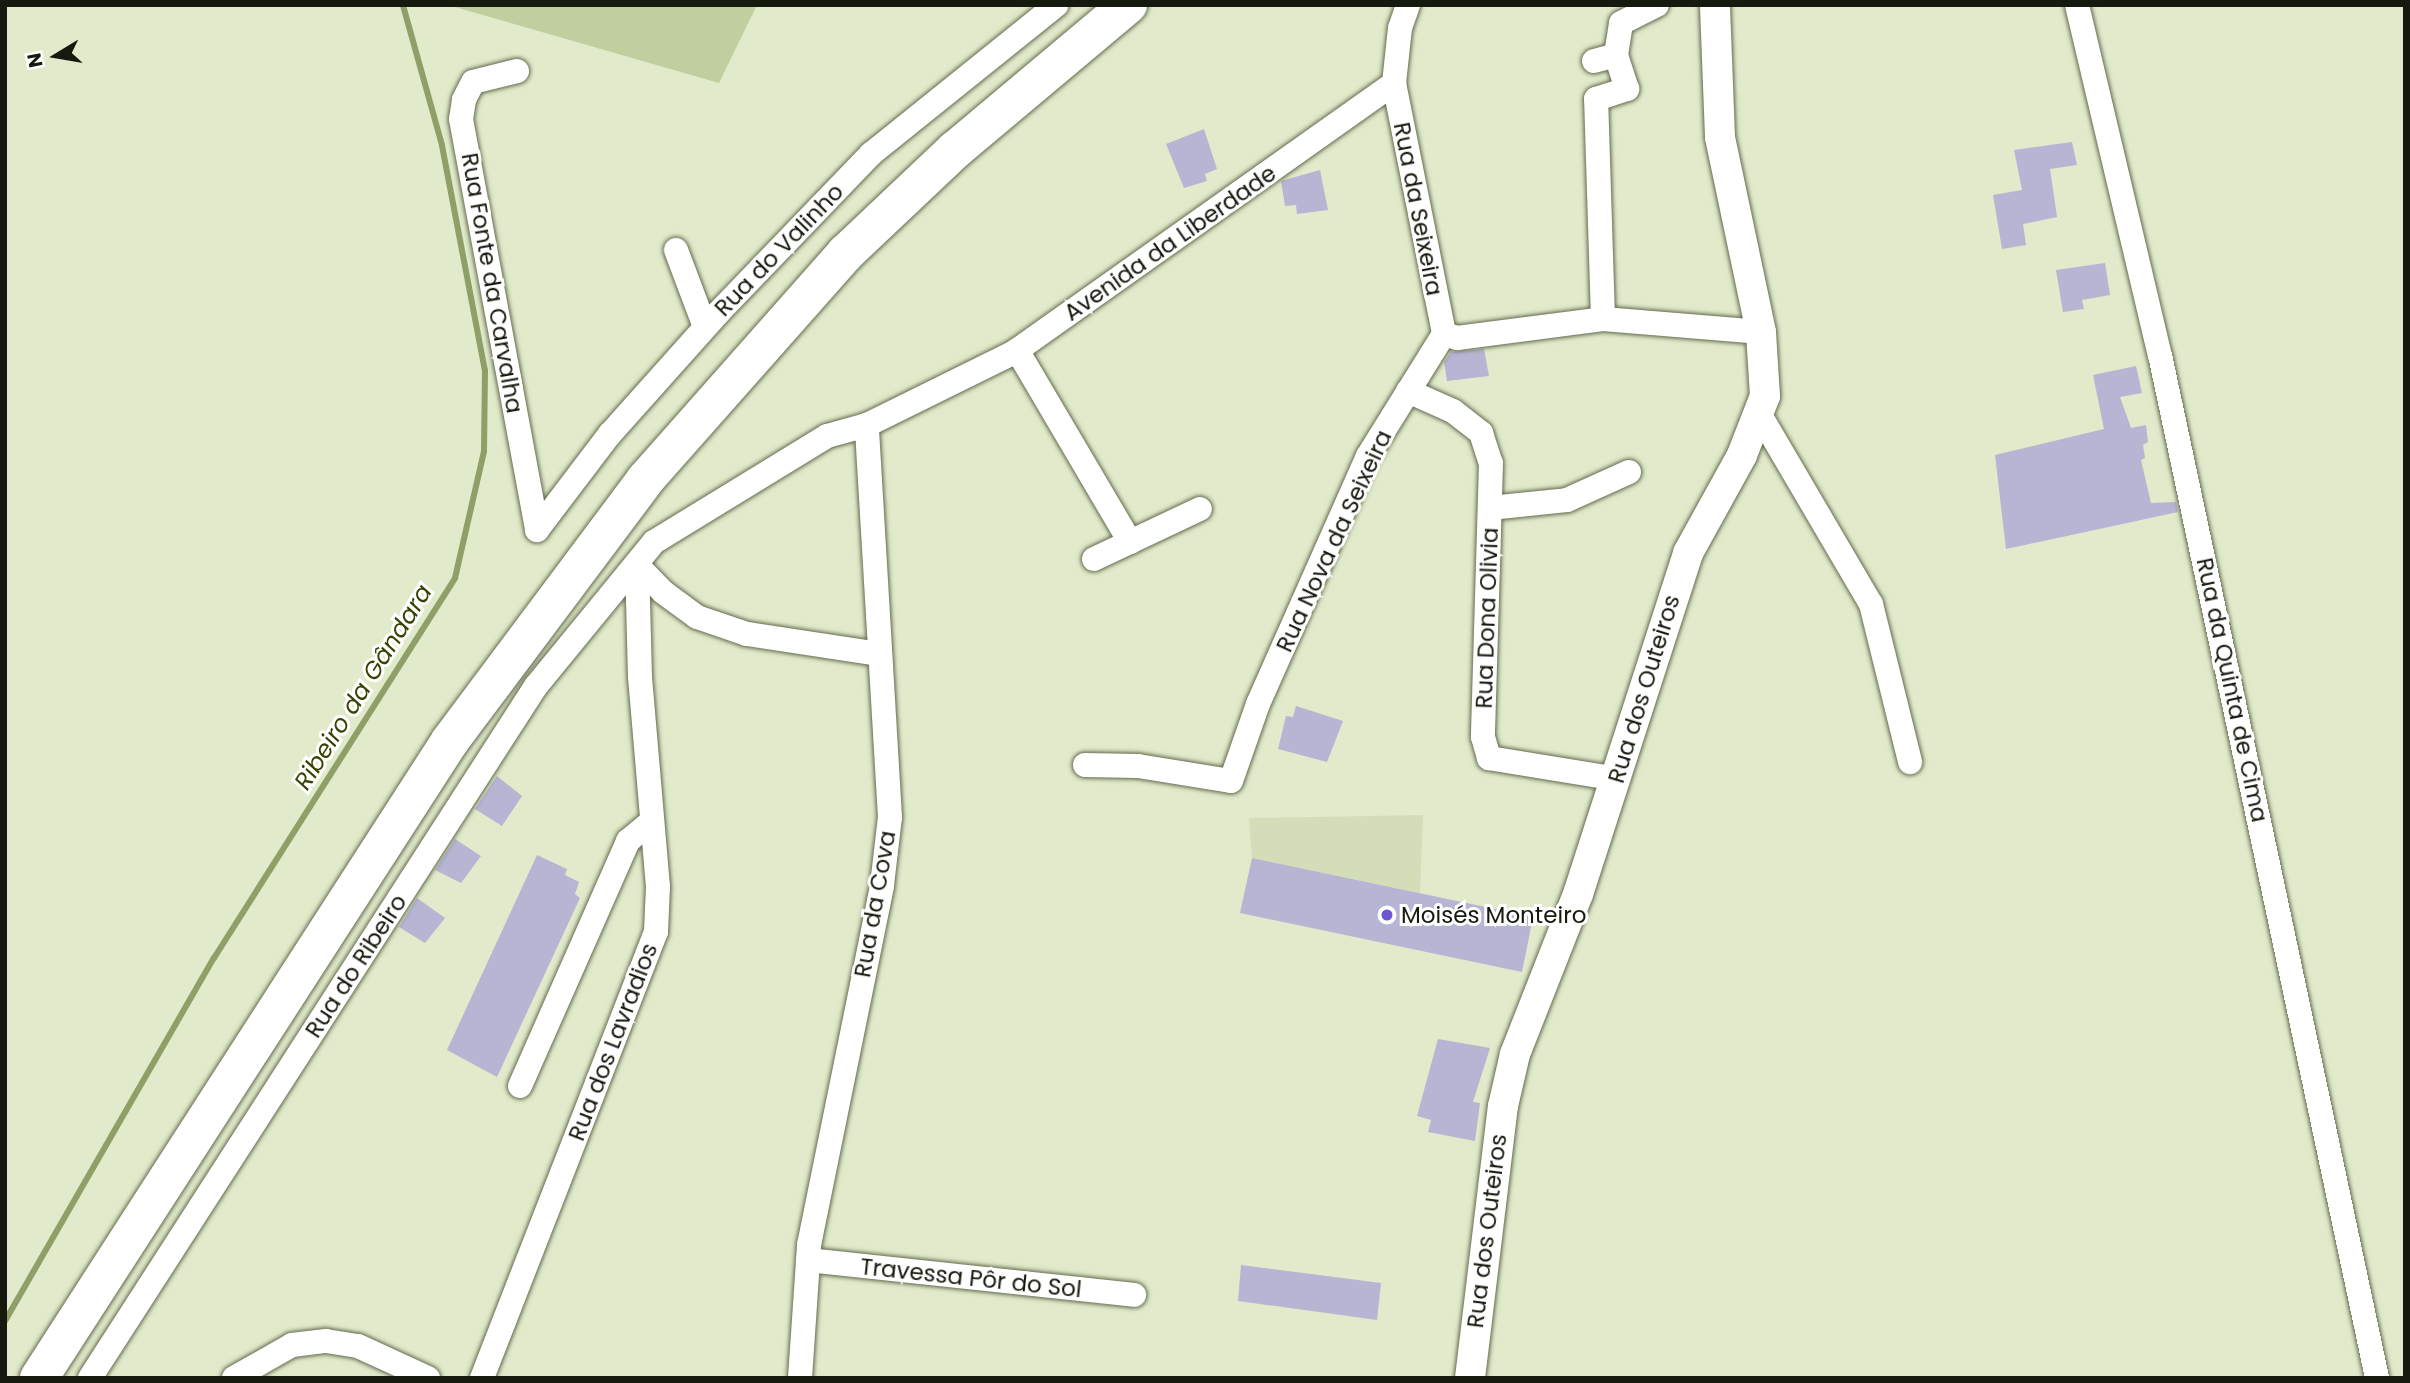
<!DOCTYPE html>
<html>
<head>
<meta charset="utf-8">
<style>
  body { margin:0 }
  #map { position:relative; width:2410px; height:1383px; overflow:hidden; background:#e1eaca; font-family:Poppins,sans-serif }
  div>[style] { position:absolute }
  .built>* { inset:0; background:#d3deb8 }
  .green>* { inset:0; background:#c1ce9f }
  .stream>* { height:6px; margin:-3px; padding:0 3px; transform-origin:3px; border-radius:3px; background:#909e67 }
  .building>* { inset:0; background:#b6b5d4 }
  .roads { filter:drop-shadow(0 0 2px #636b4f) drop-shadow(0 0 2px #636b4f) }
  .minor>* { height:24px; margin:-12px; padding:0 12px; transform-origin:12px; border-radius:12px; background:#fff }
  .tertiary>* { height:30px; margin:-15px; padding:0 15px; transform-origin:15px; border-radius:15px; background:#fff }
  .primary>* { height:38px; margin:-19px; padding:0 19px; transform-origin:19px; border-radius:19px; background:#fff }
  .dots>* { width:19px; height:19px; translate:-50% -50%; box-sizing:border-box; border:4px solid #fff; border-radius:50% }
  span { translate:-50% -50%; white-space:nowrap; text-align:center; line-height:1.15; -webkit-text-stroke:6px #fff; paint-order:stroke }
  .street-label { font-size:23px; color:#16190d }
  .poi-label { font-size:23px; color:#16190d }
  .left { translate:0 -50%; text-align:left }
  .water-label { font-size:24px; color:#374300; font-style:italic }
  .frame { position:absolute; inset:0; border:7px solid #16190d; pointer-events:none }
  .north { position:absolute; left:21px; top:21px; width:70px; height:70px; -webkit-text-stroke:5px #fff; paint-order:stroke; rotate:259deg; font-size:19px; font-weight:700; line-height:28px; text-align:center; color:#16190d }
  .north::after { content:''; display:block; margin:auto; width:24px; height:32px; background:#16190d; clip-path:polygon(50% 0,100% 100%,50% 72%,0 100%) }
</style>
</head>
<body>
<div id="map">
  <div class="built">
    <i style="clip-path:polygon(1423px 815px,1420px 893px,1252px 858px,1249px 818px)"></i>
  </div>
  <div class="green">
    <i style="clip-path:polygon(448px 5px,757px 5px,719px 83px)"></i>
  </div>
  <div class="stream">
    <i style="left:5px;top:1321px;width:419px;rotate:-60.1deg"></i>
    <i style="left:214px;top:958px;width:450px;rotate:-57.6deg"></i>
    <i style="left:455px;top:578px;width:130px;rotate:-77.1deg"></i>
    <i style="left:484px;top:451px;width:80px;rotate:-89.3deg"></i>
    <i style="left:485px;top:371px;width:230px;rotate:-100.8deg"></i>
    <i style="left:442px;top:145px;width:145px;rotate:-105.6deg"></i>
  </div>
  <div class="building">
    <i style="clip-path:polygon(1204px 129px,1217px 169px,1205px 174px,1207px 181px,1184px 188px,1166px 144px)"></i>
    <i style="clip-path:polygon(2072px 142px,2077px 165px,2050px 169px,2057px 217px,2023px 224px,2026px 245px,2002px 249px,1993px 195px,2022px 190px,2014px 150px)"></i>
    <i style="clip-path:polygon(1320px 170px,1328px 210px,1297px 214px,1296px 205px,1285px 206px,1281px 181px)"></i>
    <i style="clip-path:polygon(2105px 263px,2110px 295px,2082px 300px,2084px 309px,2063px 312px,2056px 270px)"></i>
    <i style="clip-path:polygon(1484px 349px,1489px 376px,1447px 381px,1444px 362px,1451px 352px)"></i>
    <i style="clip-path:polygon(2136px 366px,2142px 393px,2120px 397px,2131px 428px,2146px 425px,2148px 442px,2143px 445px,2145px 458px,2141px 460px,2151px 503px,2176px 502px,2178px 512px,2006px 549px,1995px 455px,2104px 429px,2093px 375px)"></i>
    <i style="clip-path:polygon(1296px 706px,1343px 721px,1327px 762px,1278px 749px,1286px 716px,1293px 717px)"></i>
    <i style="clip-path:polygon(497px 776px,522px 796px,502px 826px,475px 809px)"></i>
    <i style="clip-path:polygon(455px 839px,481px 856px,461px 883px,435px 870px)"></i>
    <i style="clip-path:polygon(537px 855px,567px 869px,565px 875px,579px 882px,575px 894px,580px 898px,497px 1077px,447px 1050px)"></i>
    <i style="clip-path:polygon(1252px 858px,1533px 917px,1522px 972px,1240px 913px)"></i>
    <i style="clip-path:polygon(417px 898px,445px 918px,425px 943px,399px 927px)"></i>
    <i style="clip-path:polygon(1438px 1039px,1490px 1048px,1473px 1102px,1480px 1103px,1475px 1141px,1428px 1132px,1431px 1120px,1417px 1116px)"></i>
    <i style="clip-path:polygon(1241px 1265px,1381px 1283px,1377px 1320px,1238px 1301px)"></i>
  </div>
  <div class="roads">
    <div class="minor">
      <i style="left:1408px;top:5px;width:24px;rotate:109deg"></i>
      <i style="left:1400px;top:28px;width:55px;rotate:96.2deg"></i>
      <i style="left:1394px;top:83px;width:256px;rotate:78.7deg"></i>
      <i style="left:2077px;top:5px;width:360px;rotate:76.7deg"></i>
      <i style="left:2160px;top:355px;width:1046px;rotate:78.02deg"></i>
      <i style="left:1594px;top:61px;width:23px;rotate:-15deg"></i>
      <i style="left:1616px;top:55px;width:32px;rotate:-81deg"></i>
      <i style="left:1621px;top:23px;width:40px;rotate:-26.6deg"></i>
      <i style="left:517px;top:71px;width:45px;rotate:166deg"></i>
      <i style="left:473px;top:82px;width:20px;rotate:117deg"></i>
      <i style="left:464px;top:100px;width:19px;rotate:99deg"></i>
      <i style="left:461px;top:119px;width:418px;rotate:79.5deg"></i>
      <i style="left:676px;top:250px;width:82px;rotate:69.4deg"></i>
      <i style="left:1603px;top:319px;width:220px;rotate:-91.8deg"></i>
      <i style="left:1596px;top:99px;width:33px;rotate:-18deg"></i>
      <i style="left:1627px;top:89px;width:36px;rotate:-108deg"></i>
      <i style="left:1444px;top:334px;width:14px;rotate:17deg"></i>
      <i style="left:1457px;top:338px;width:147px;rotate:-7.4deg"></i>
      <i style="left:1603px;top:319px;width:159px;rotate:4.7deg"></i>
      <i style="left:1017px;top:350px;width:223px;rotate:59.5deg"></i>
      <i style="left:1408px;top:391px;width:49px;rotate:24deg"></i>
      <i style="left:1453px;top:411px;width:36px;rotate:38deg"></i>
      <i style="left:1481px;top:433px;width:32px;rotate:72deg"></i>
      <i style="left:1491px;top:463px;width:274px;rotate:91.7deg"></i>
      <i style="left:1483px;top:737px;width:22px;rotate:74deg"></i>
      <i style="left:1489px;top:758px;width:130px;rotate:9.3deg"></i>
      <i style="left:1760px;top:415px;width:219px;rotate:59.6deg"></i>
      <i style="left:1871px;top:604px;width:163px;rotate:76.1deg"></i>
      <i style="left:1490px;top:508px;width:77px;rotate:-5.9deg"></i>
      <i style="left:1567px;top:500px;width:68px;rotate:-24.3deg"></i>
      <i style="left:537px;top:530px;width:121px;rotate:-52.8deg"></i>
      <i style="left:610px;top:434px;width:162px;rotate:-48.2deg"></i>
      <i style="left:718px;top:313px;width:221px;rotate:-46.1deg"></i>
      <i style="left:871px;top:154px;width:238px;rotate:-38.8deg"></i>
      <i style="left:1094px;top:559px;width:117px;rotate:-25.3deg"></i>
      <i style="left:637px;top:565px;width:37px;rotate:46deg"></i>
      <i style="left:663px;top:592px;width:42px;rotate:36.3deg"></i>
      <i style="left:697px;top:617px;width:53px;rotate:18.8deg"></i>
      <i style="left:747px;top:634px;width:134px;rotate:8.6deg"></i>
      <i style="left:1085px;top:765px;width:53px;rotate:1.1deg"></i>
      <i style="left:1138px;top:766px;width:94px;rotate:9.2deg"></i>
      <i style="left:1231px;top:781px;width:82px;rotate:-70.7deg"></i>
      <i style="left:1258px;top:704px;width:271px;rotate:-66.1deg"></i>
      <i style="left:1368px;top:456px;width:144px;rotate:-58.1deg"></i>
      <i style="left:520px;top:1086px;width:268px;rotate:-66.2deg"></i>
      <i style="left:628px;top:841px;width:31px;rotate:-40deg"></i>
      <i style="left:808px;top:1260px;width:328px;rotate:6.1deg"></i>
      <i style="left:90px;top:1378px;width:823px;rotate:-57.2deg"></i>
      <i style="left:536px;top:686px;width:186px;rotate:-50.7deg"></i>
      <i style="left:654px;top:542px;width:203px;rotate:-31.5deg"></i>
      <i style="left:827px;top:436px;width:41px;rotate:-15.4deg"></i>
      <i style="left:867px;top:425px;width:163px;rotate:-26.3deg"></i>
      <i style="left:1013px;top:353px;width:467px;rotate:-35.3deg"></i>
      <i style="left:234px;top:1378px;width:67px;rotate:-29.6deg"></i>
      <i style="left:292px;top:1345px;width:34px;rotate:-7deg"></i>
      <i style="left:326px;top:1341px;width:32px;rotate:9deg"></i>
      <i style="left:358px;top:1346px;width:77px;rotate:24.6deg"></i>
      <i style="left:482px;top:1378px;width:479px;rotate:-68.7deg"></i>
      <i style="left:656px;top:932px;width:45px;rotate:-87.5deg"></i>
      <i style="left:658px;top:887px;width:211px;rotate:-94.9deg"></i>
      <i style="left:640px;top:677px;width:112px;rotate:-91.5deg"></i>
      <i style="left:800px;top:1378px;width:133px;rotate:-86.1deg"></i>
      <i style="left:809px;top:1245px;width:367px;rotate:-78.5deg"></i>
      <i style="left:882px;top:885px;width:68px;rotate:-83.3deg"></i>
      <i style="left:890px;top:817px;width:393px;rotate:-93.4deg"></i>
    </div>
    <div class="tertiary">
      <i style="left:1470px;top:1378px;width:274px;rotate:-83.1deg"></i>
      <i style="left:1503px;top:1106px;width:53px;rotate:-77deg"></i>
      <i style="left:1515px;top:1054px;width:172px;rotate:-68.5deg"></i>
      <i style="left:1578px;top:894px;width:358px;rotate:-72.1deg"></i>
      <i style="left:1688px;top:553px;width:112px;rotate:-61.1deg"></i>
      <i style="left:1742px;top:455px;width:63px;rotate:-68.7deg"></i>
      <i style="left:1765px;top:396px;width:64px;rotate:-93.6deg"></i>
      <i style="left:1761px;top:332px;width:199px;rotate:-101.9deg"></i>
      <i style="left:1720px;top:137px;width:132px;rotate:-92.2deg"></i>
    </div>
    <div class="primary">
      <i style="left:39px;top:1378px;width:758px;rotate:-57.17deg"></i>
      <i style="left:450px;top:741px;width:326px;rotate:-53.2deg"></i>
      <i style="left:645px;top:480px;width:303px;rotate:-48.5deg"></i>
      <i style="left:846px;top:253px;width:150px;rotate:-43.4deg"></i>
      <i style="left:955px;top:150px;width:226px;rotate:-40deg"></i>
    </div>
  </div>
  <div class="dots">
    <i style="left:1387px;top:915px;background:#6d57d1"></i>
  </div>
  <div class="street-label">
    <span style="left:1418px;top:209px;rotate:79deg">Rua da Seixeira</span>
    <span style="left:1170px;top:243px;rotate:-35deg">Avenida da Liberdade</span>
    <span style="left:779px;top:250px;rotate:-46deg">Rua do Valinho</span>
    <span style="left:492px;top:283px;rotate:80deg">Rua Fonte da Carvalha</span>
    <span style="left:1334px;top:541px;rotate:-65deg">Rua Nova da Seixeira</span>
    <span style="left:1487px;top:618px;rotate:-88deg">Rua Dona Olivia</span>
    <span style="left:1644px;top:689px;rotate:-73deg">Rua dos Outeiros</span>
    <span style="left:2232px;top:690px;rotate:78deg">Rua da Quinta de Cima</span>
    <span style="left:875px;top:904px;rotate:-80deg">Rua da Cova</span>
    <span style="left:356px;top:966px;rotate:-57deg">Rua do Ribeiro</span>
    <span style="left:613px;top:1042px;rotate:-69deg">Rua dos Lavradios</span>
    <span style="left:1487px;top:1231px;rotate:-83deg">Rua dos Outeiros</span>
    <span style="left:971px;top:1278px;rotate:6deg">Travessa Pôr do Sol</span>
  </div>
  <div class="poi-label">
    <span class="left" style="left:1401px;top:915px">Moisés Monteiro</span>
  </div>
  <div class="water-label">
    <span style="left:363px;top:687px;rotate:-58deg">Ribeiro da Gândara</span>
  </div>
  <div class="frame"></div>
  <div class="north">N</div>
</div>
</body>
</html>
